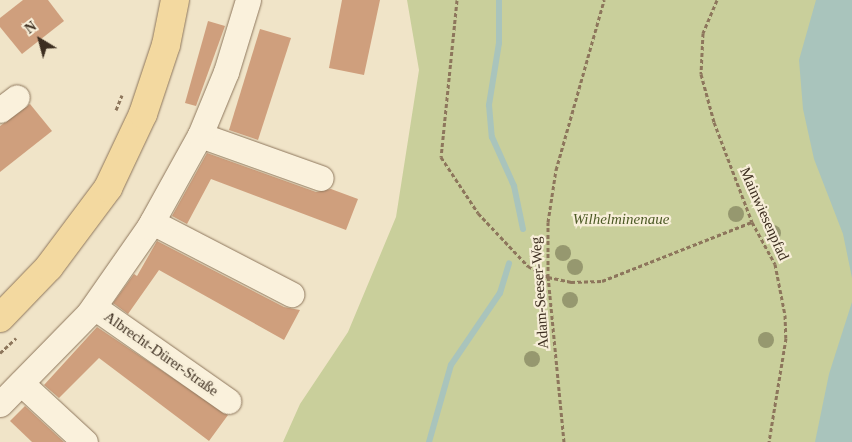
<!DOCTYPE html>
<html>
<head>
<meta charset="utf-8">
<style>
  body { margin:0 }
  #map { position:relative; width:852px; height:442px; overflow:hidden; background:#f0e4c8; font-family:Georgia,serif }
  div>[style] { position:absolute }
  .green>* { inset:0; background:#c9cf9b }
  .water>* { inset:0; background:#a9c4bc }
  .stream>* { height:6px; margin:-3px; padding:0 3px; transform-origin:3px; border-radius:3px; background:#a9c4bc }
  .building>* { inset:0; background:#cf9f7d }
  .path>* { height:3px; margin-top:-1.5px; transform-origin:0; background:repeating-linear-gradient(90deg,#8d765c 0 4px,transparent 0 6.5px) }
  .roads { filter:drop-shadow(0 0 1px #8d765c) drop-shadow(0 0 1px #8d765c) }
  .minor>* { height:25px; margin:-12.5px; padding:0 12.5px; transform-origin:12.5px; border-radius:12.5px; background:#faf1dc }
  .primary>* { height:28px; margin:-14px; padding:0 14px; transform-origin:14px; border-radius:14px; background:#f3d9a0 }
  .trees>* { width:16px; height:16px; margin:-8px; border-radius:50%; background:#96986f }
  span { translate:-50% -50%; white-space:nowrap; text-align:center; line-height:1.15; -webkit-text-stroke:4.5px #f7eed8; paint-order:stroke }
  .street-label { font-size:15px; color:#3d2e20 }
  .park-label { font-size:15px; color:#4d5a26; font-style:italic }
  .north { position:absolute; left:15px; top:15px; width:50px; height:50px; -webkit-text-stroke:4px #f7eed8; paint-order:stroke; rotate:323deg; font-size:14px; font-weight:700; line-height:20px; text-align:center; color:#3d2e20 }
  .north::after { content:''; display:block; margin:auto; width:18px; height:22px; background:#3d2e20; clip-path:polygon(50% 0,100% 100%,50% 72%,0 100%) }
</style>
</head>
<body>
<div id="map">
  <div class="green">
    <i style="clip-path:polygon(407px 0,852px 0,852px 442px,283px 442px,300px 404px,348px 332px,396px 217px,419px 70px)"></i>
  </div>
  <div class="water">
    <i style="clip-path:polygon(816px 0,852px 0,852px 278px,843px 234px,814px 159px,803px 109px,799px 60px)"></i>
    <i style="clip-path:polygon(852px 302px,852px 442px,815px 442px,829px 374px)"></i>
  </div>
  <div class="stream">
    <i style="left:499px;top:0;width:43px;rotate:90deg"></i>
    <i style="left:499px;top:43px;width:63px;rotate:99.2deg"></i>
    <i style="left:489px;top:105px;width:32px;rotate:85deg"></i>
    <i style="left:492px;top:137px;width:54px;rotate:65.8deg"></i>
    <i style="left:514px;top:186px;width:44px;rotate:78.2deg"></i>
    <i style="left:429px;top:442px;width:80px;rotate:-74.1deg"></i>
    <i style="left:451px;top:365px;width:87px;rotate:-55.8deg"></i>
    <i style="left:500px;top:293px;width:31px;rotate:-73deg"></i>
  </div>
  <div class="building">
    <i style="clip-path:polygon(23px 0,48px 0,64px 21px,22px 54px,0 27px,0 18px)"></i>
    <i style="clip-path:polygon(342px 0,380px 0,364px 75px,329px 68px)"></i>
    <i style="clip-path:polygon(208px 21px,225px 26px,196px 106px,185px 103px)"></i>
    <i style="clip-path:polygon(260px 29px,291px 38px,258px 140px,229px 130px)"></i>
    <i style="clip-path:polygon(30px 104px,52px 131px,0 172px,0 126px)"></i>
    <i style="clip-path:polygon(207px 153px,316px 192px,331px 189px,358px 199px,346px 230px,211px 179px,187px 224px,172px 216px)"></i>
    <i style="clip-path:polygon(157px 241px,284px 307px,300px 310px,284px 340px,159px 270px,128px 314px,113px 303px,134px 274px,137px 276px)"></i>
    <i style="clip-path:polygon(97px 327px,228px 415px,209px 441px,99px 358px,59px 398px,44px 385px)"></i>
    <i style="clip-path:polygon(25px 406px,64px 442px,32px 442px,10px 421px)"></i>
  </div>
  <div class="path">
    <i style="left:457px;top:0;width:158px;rotate:95.8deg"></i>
    <i style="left:441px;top:157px;width:67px;rotate:56.5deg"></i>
    <i style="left:478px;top:213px;width:73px;rotate:46.7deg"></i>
    <i style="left:528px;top:266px;width:23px;rotate:29deg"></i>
    <i style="left:548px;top:277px;width:24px;rotate:12deg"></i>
    <i style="left:571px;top:282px;width:31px;rotate:-2deg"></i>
    <i style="left:602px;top:281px;width:161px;rotate:-21.5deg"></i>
    <i style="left:717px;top:0;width:36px;rotate:113deg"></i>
    <i style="left:703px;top:33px;width:41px;rotate:92.8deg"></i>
    <i style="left:701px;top:74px;width:50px;rotate:74.8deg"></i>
    <i style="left:714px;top:122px;width:107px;rotate:69.2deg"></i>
    <i style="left:752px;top:222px;width:48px;rotate:61.3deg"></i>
    <i style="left:775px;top:264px;width:52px;rotate:78.9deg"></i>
    <i style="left:785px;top:315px;width:23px;rotate:88deg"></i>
    <i style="left:786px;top:338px;width:105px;rotate:99.3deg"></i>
    <i style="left:116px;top:110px;width:16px;rotate:-68deg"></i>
    <i style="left:0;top:353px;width:22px;rotate:-43deg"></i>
    <i style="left:564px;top:442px;width:166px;rotate:-95.5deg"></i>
    <i style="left:548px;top:277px;width:55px;rotate:-90deg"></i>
    <i style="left:548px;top:222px;width:53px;rotate:-81.3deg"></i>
    <i style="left:556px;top:170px;width:177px;rotate:-74.2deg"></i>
  </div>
  <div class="roads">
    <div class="minor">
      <i style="left:0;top:110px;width:21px;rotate:-37deg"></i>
      <i style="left:200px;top:135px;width:128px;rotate:19.6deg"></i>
      <i style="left:152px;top:222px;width:157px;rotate:27.4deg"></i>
      <i style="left:94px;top:307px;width:164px;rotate:35deg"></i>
      <i style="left:21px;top:383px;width:87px;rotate:42.7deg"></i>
      <i style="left:0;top:404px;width:127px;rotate:-45.6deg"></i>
      <i style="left:89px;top:313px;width:105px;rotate:-55.1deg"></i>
      <i style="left:149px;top:227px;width:105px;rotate:-61deg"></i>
      <i style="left:200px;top:135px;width:68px;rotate:-67.6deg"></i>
      <i style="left:226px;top:72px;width:75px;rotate:-73deg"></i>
    </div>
    <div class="primary">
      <i style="left:0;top:318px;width:71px;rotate:-46.1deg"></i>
      <i style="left:49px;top:267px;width:99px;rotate:-53.2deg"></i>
      <i style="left:108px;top:188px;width:82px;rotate:-64.7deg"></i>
      <i style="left:143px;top:114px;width:73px;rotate:-71.6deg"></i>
      <i style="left:166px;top:45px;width:46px;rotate:-78.7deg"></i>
    </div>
  </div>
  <div class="trees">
    <i style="left:736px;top:214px"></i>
    <i style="left:773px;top:233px"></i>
    <i style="left:563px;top:253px"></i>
    <i style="left:575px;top:267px"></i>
    <i style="left:570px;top:300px"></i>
    <i style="left:766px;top:340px"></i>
    <i style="left:532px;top:359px"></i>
  </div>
  <div class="street-label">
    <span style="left:764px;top:214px;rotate:66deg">Mainwiesenpfad</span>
    <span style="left:540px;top:293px;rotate:-94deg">Adam-Seeser-Weg</span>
    <span style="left:161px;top:354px;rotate:35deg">Albrecht-Dürer-Straße</span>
  </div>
  <div class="park-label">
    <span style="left:621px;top:220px">Wilhelminenaue</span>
  </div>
  <div class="north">N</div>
</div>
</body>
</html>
